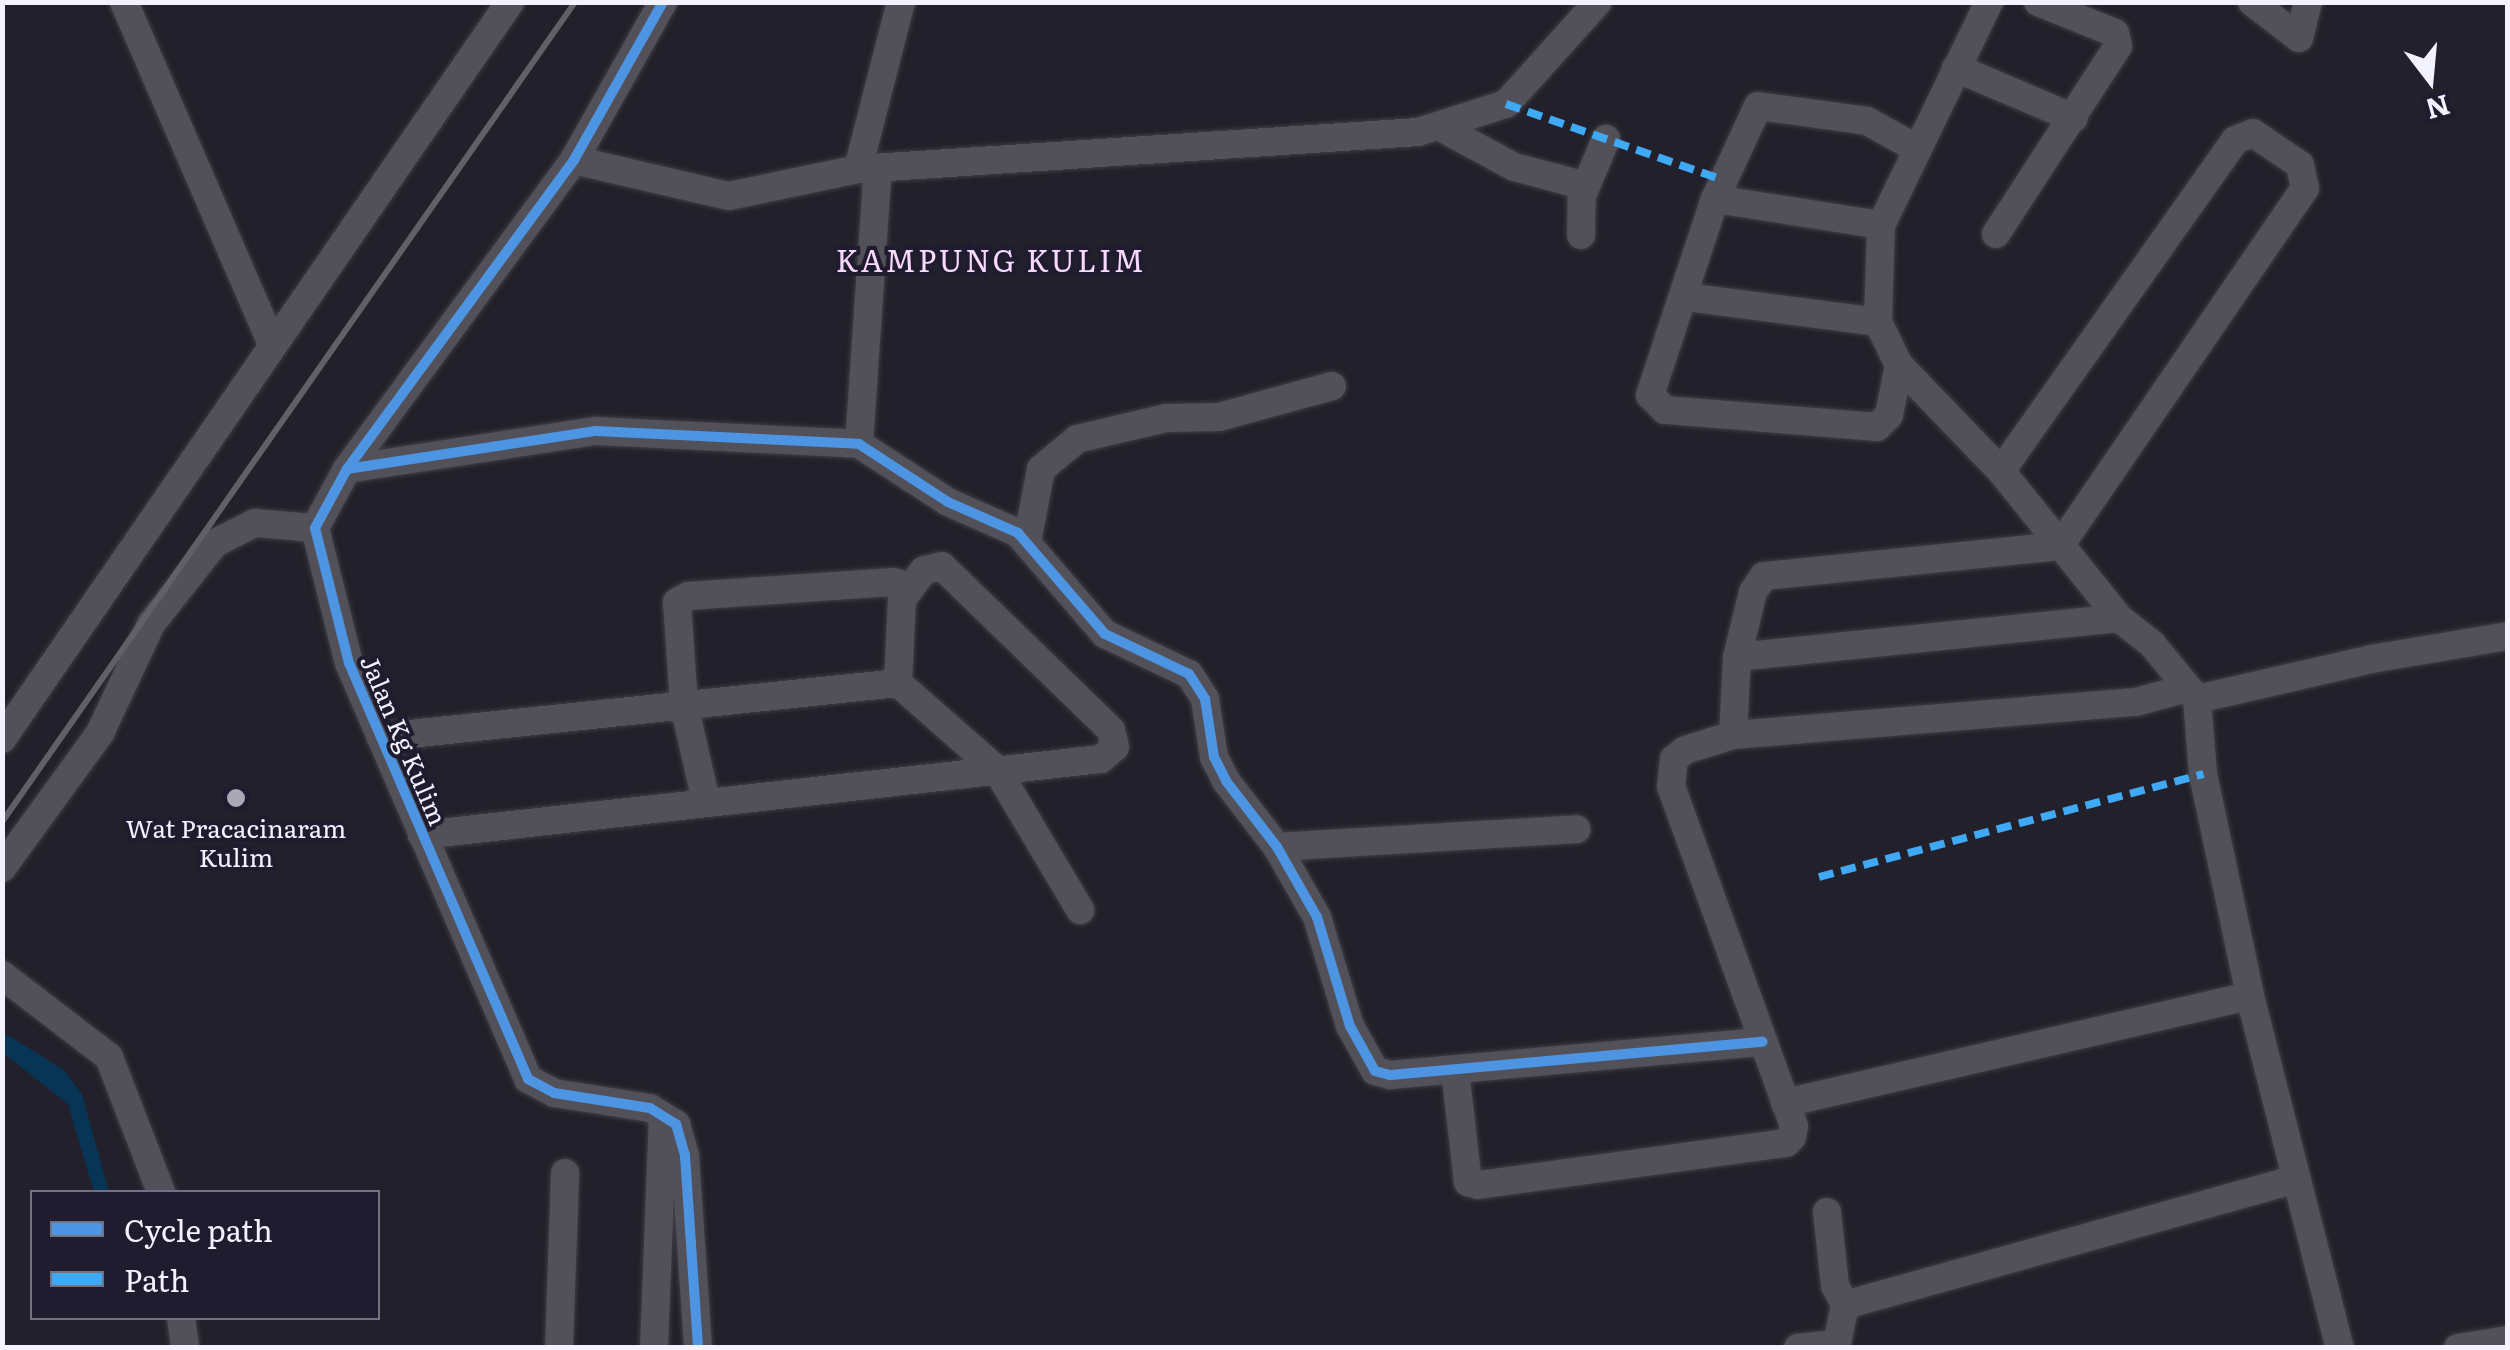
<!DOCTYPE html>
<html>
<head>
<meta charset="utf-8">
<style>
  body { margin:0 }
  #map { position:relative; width:2510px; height:1350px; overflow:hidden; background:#22202a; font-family:Literata,serif }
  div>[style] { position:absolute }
  .water>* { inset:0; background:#083456 }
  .roads { filter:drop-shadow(0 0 2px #3e3c45) drop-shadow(0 0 2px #3e3c45) }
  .minor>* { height:28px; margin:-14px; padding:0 14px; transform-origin:14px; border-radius:14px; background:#525058 }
  .rail>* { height:6px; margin:-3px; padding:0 3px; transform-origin:3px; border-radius:3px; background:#616066 }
  .quiet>* { height:8px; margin-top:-4px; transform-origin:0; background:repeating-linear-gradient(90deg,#3fa9f5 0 15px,transparent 0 23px) }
  .cycleway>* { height:10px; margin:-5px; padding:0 5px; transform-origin:5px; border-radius:5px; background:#4d94e3 }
  .dots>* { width:28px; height:28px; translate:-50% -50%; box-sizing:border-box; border:5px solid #1e1c2e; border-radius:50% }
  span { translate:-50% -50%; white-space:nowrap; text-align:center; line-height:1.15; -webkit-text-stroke:8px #1e1c2e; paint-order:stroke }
  .street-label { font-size:25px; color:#f3f2ff }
  .poi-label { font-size:25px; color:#f3f2ff }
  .quarter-label { font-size:30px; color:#f8d8fc; letter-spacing:2.5px }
  .frame { position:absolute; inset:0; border:5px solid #f3f2ff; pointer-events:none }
  .legend { position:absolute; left:30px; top:1190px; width:350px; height:130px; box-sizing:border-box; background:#1e1c2e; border:2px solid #737282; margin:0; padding:12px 18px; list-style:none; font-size:30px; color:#f3f2ff }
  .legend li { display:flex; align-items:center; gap:20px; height:50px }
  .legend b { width:50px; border:2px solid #737282 }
  .north { position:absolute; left:2380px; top:30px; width:100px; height:100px; -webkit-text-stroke:8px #1e1c2e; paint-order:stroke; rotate:164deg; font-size:28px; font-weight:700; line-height:40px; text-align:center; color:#f3f2ff }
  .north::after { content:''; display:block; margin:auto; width:35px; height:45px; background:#f3f2ff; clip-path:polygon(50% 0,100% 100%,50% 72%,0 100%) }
</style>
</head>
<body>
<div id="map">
  <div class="water">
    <i style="clip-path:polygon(3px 1032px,64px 1070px,82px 1094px,109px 1192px,94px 1192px,68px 1104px,3px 1053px)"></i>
  </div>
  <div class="roads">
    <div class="minor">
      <i style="left:124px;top:2px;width:373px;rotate:66.6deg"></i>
      <i style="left:663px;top:2px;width:181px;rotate:119.4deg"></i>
      <i style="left:574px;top:160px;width:383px;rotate:126.3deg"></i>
      <i style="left:347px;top:469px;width:67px;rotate:118.5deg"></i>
      <i style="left:315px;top:528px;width:139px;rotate:75.9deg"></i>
      <i style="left:349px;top:663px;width:453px;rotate:66.7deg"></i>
      <i style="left:528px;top:1079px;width:30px;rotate:28deg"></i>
      <i style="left:554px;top:1093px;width:97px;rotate:8.9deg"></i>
      <i style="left:650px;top:1108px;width:31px;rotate:32deg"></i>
      <i style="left:676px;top:1124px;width:33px;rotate:74deg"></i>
      <i style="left:685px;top:1156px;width:192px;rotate:86.1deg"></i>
      <i style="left:1989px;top:2px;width:248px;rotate:115.8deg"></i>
      <i style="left:1881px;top:225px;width:97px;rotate:91.8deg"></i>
      <i style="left:1878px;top:322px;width:48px;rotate:64deg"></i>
      <i style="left:1899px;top:365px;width:147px;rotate:46.1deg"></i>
      <i style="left:2001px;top:471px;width:189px;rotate:51.2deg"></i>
      <i style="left:2119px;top:618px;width:42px;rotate:38.2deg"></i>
      <i style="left:2152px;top:644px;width:71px;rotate:50.7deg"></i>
      <i style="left:2197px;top:699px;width:75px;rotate:85.4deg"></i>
      <i style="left:2203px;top:774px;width:227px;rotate:78deg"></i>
      <i style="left:2250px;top:996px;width:363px;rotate:75.7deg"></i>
      <i style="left:2252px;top:2px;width:59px;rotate:37.5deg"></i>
      <i style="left:2299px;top:38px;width:37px;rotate:-76deg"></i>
      <i style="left:1956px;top:68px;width:128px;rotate:23deg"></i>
      <i style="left:1442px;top:128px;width:82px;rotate:28.4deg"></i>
      <i style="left:1514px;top:167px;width:74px;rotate:14.8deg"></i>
      <i style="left:574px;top:160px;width:159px;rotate:13.1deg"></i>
      <i style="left:729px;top:196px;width:132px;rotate:-11.8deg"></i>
      <i style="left:858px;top:169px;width:561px;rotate:-3.78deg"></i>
      <i style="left:1418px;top:132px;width:92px;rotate:-17.7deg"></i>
      <i style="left:1506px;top:104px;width:137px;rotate:-48deg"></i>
      <i style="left:858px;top:169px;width:172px;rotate:-75.6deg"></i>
      <i style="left:1715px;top:199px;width:168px;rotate:8.9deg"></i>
      <i style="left:1996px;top:234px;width:224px;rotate:-57deg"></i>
      <i style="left:2118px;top:46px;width:13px;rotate:-103deg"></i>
      <i style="left:2115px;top:33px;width:83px;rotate:-158.1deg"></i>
      <i style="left:1581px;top:235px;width:39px;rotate:-89deg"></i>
      <i style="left:1582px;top:196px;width:62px;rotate:-67.2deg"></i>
      <i style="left:1686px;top:297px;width:194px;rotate:7.4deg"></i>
      <i style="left:1899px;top:365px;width:51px;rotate:101.3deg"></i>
      <i style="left:1889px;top:415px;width:17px;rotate:135deg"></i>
      <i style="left:1877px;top:427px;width:213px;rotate:-175.4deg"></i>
      <i style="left:1665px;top:410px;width:21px;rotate:-135deg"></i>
      <i style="left:1650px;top:395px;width:206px;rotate:-71.7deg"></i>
      <i style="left:1715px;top:199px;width:102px;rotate:-65.2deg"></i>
      <i style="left:1758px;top:106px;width:110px;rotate:7.8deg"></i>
      <i style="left:1867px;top:121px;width:56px;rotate:28.9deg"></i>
      <i style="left:859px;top:444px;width:277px;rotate:-86.1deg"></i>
      <i style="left:347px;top:469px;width:252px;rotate:-8.7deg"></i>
      <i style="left:596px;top:431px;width:263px;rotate:2.8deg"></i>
      <i style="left:859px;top:444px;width:106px;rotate:33.1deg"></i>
      <i style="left:948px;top:502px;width:77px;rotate:23.9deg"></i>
      <i style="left:1018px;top:533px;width:133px;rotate:49.3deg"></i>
      <i style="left:1105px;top:634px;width:93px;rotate:25.5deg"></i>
      <i style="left:1189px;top:674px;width:30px;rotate:57deg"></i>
      <i style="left:1205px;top:699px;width:59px;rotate:81.2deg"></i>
      <i style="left:1214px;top:757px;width:27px;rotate:63deg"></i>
      <i style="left:1226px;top:781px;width:83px;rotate:52.3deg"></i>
      <i style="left:1277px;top:847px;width:81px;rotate:60.3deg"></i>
      <i style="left:1317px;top:917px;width:114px;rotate:73.2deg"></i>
      <i style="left:1350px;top:1026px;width:51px;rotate:60.9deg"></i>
      <i style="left:1375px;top:1071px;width:16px;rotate:15deg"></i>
      <i style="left:1390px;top:1075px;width:374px;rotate:-5.1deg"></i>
      <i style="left:2001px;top:471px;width:405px;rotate:-54.7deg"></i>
      <i style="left:2235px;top:140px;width:19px;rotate:-21deg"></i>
      <i style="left:2253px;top:133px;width:57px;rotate:34.2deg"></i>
      <i style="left:2300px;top:165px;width:24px;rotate:78deg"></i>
      <i style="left:2305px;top:188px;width:434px;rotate:124.4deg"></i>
      <i style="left:2060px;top:546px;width:298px;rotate:174.2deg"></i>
      <i style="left:1764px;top:576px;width:19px;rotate:125deg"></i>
      <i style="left:1753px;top:592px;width:67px;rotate:103.8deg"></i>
      <i style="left:1737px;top:657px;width:78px;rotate:92.9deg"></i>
      <i style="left:1733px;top:735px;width:404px;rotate:-4.7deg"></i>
      <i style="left:2136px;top:702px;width:53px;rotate:-15.4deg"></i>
      <i style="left:1027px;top:542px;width:74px;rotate:-79.1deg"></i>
      <i style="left:1041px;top:469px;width:47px;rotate:-39.8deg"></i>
      <i style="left:1077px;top:439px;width:91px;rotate:-13.3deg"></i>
      <i style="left:1166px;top:418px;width:53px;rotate:-1.1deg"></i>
      <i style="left:1219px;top:417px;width:117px;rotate:-15.3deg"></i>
      <i style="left:1737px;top:657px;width:384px;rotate:-5.8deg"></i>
      <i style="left:2197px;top:699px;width:179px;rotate:-12.9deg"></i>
      <i style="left:2371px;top:659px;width:139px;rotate:-9.5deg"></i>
      <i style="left:381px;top:737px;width:520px;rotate:-5.96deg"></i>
      <i style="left:898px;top:683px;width:132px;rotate:41.3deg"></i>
      <i style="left:997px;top:770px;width:163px;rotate:59.3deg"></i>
      <i style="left:2px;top:739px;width:895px;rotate:-55.42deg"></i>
      <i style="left:706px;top:801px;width:98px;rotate:-102.9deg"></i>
      <i style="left:684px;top:705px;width:103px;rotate:-93.9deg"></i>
      <i style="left:677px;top:602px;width:13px;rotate:-29deg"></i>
      <i style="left:688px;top:596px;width:205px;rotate:-3.9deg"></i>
      <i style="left:893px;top:582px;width:17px;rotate:17deg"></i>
      <i style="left:422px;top:835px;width:683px;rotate:-6.39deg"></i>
      <i style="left:1101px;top:759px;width:18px;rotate:-41deg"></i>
      <i style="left:1115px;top:747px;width:17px;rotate:-103deg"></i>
      <i style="left:1111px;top:730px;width:235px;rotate:-135.9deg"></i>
      <i style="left:942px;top:566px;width:18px;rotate:167deg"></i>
      <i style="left:924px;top:570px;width:36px;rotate:127deg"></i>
      <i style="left:902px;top:599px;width:84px;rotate:92.7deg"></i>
      <i style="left:1277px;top:847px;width:300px;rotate:-3.4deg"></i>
      <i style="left:2px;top:868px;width:167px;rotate:-54deg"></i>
      <i style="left:100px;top:733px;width:120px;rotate:-64.9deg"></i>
      <i style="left:151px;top:624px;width:103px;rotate:-51.7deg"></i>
      <i style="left:215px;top:543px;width:45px;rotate:-26.6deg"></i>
      <i style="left:255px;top:523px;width:60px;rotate:4.8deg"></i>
      <i style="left:2px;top:975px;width:135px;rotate:37.5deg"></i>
      <i style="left:109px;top:1057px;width:145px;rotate:68.9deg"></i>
      <i style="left:1455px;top:1070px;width:113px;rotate:83.4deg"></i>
      <i style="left:1468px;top:1182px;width:10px;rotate:17deg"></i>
      <i style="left:1478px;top:1185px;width:311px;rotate:-7.8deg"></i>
      <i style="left:1786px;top:1143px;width:8px;rotate:-45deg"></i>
      <i style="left:1792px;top:1137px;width:11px;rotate:-80deg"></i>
      <i style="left:1794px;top:1126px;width:361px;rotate:-109.9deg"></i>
      <i style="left:1671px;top:787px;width:28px;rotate:-84deg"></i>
      <i style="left:1674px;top:759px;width:14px;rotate:-39deg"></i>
      <i style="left:1685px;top:750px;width:50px;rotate:-17.4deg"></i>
      <i style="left:1785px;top:1103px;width:477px;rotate:-13deg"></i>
      <i style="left:1827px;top:1212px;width:74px;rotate:83.8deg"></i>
      <i style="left:1835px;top:1286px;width:21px;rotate:62deg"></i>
      <i style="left:181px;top:1318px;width:30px;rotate:82deg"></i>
      <i style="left:559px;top:1348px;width:175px;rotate:-88deg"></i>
      <i style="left:654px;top:1348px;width:232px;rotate:-87.8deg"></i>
      <i style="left:1798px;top:1348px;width:38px;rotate:-6deg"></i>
      <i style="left:1836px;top:1348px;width:44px;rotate:-78.2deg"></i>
      <i style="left:1845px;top:1305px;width:465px;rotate:-15.6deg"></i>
      <i style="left:2458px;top:1348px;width:51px;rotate:-9.1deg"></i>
    </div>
  </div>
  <div class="rail">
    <i style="left:2px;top:822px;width:1000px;rotate:-55.05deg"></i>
  </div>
  <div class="quiet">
    <i style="left:1506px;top:104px;width:230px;rotate:19.3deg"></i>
    <i style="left:1819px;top:877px;width:398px;rotate:-15deg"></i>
  </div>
  <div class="cycleway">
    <i style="left:663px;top:2px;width:181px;rotate:119.4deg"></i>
    <i style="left:574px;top:160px;width:383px;rotate:126.3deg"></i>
    <i style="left:347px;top:469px;width:67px;rotate:118.5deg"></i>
    <i style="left:315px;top:528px;width:139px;rotate:75.9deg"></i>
    <i style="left:349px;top:663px;width:453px;rotate:66.7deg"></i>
    <i style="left:528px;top:1079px;width:30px;rotate:28deg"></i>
    <i style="left:554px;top:1093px;width:97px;rotate:8.9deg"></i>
    <i style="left:650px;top:1108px;width:31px;rotate:32deg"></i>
    <i style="left:676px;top:1124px;width:33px;rotate:74deg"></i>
    <i style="left:685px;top:1156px;width:192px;rotate:86.1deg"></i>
    <i style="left:347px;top:469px;width:252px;rotate:-8.7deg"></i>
    <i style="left:596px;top:431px;width:263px;rotate:2.8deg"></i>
    <i style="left:859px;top:444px;width:106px;rotate:33.1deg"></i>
    <i style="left:948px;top:502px;width:77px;rotate:23.9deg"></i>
    <i style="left:1018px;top:533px;width:133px;rotate:49.3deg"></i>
    <i style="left:1105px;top:634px;width:93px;rotate:25.5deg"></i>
    <i style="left:1189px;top:674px;width:30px;rotate:57deg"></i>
    <i style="left:1205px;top:699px;width:59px;rotate:81.2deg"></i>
    <i style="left:1214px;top:757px;width:27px;rotate:63deg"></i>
    <i style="left:1226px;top:781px;width:83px;rotate:52.3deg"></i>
    <i style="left:1277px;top:847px;width:81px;rotate:60.3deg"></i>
    <i style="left:1317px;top:917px;width:114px;rotate:73.2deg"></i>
    <i style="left:1350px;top:1026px;width:51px;rotate:60.9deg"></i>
    <i style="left:1375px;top:1071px;width:16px;rotate:15deg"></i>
    <i style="left:1390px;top:1075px;width:374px;rotate:-5.1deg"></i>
  </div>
  <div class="dots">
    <i style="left:236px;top:798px;background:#aaa8b4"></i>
  </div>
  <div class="street-label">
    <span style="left:404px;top:740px;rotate:67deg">Jalan Kg Kulim</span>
  </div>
  <div class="poi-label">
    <span style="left:236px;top:843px">Wat Pracacinaram<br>Kulim</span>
  </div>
  <div class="quarter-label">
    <span style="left:991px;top:259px">KAMPUNG KULIM</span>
  </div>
  <div class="frame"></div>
  <ul class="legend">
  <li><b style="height:12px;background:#4d94e3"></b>Cycle path</li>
  <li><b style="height:12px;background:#3fa9f5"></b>Path</li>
  </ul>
  <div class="north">N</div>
</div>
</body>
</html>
